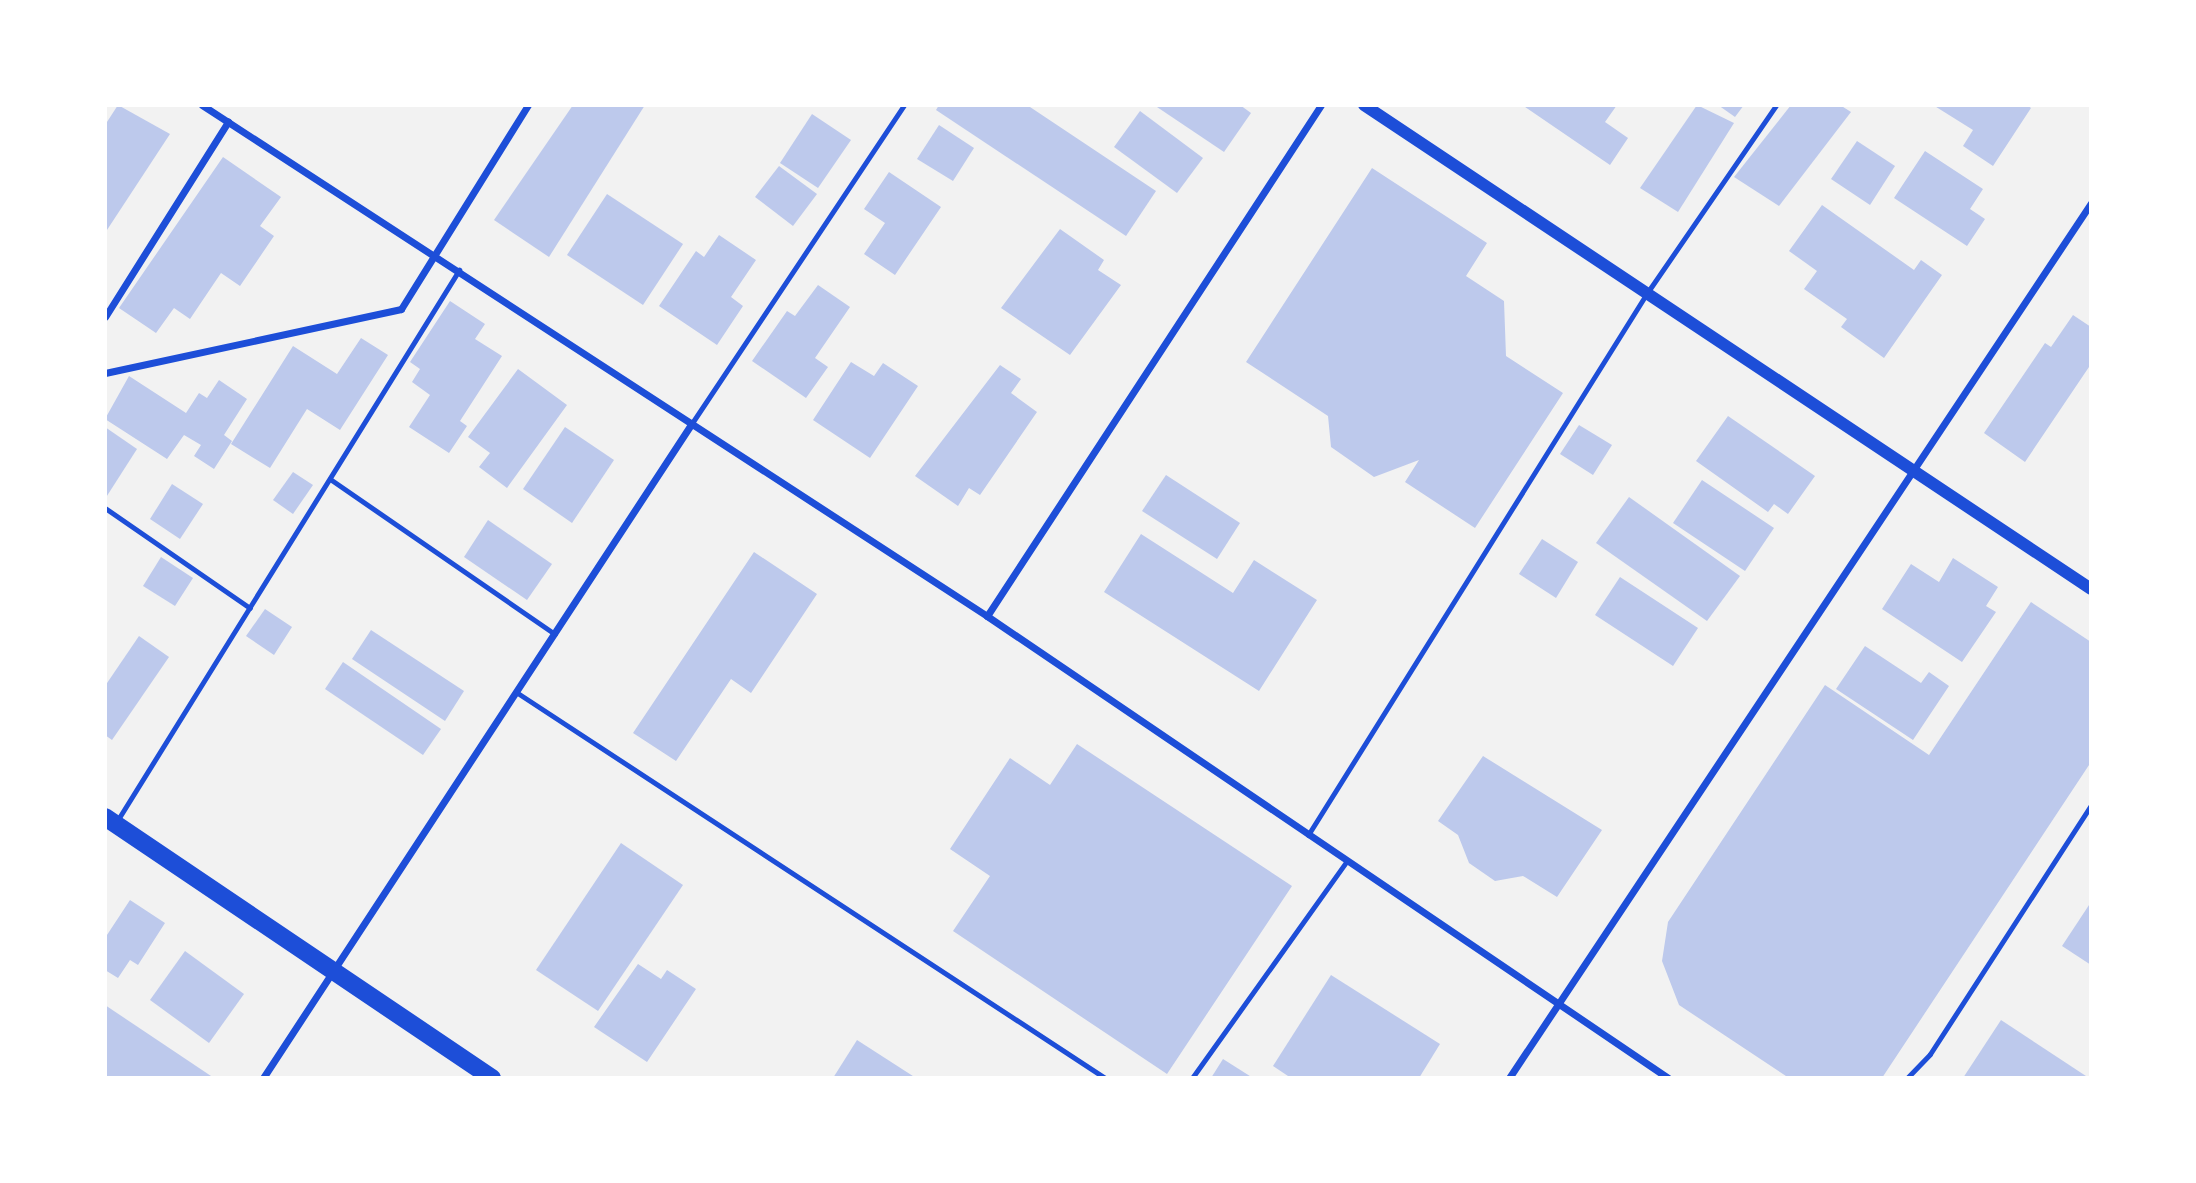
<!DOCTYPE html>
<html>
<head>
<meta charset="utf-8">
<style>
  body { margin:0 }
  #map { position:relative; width:2196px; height:1183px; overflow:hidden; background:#f2f2f2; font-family:"Fira Sans Condensed",sans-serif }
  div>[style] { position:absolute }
  .building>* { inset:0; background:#bdc9ec }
  .service>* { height:5px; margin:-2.5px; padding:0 2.5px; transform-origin:2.5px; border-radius:2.5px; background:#1d4ed8 }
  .minor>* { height:7px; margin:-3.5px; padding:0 3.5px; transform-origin:3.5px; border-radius:3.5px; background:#1d4ed8 }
  .tertiary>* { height:12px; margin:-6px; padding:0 6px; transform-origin:6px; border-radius:6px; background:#1d4ed8 }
  .primary>* { height:18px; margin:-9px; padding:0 9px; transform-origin:9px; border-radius:9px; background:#1d4ed8 }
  span { translate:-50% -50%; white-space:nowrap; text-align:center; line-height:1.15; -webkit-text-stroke:5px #fff; paint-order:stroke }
  .frame { position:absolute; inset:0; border:107px solid #fff; pointer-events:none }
</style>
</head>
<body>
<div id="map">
  <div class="building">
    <i style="clip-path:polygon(118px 105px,170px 134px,105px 233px,105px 125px)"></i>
    <i style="clip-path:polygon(573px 105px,645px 105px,549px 257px,494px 220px)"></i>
    <i style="clip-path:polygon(939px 105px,1027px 105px,1156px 191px,1126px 236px,936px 110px)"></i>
    <i style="clip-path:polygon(1154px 105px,1240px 105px,1251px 113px,1224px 152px)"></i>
    <i style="clip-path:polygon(1522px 105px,1617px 105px,1605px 122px,1628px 138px,1610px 165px)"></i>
    <i style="clip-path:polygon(1697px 105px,1734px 123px,1678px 212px,1640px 188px)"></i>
    <i style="clip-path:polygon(1718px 105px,1744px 105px,1735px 117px)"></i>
    <i style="clip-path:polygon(1791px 105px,1840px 105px,1851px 112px,1779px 206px,1734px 177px)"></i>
    <i style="clip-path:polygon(1933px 105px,2027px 105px,2031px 108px,1993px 166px,1963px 146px,1973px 130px)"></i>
    <i style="clip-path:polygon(1140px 111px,1203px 158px,1177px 193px,1114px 147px)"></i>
    <i style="clip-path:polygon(812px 114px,851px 140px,818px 188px,780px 163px)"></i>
    <i style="clip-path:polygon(939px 125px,974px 148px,953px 181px,917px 159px)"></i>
    <i style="clip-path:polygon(1857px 141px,1895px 166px,1870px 205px,1831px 179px)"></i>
    <i style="clip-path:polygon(1925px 151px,1983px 189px,1970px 209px,1985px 219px,1967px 246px,1894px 198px)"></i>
    <i style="clip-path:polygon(223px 157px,281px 197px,260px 226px,274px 236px,240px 286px,221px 273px,190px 319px,174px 308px,156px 333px,119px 308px)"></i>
    <i style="clip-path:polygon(779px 166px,817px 194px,793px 226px,755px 197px)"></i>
    <i style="clip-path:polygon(1372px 168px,1487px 243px,1466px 276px,1504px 301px,1506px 356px,1563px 393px,1475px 528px,1405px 482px,1419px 460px,1374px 477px,1331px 447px,1328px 416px,1246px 362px)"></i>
    <i style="clip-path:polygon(889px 172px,941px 207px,895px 275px,864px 254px,885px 223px,864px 209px)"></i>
    <i style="clip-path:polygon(607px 194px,683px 244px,643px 305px,567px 255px)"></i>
    <i style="clip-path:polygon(1822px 205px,1914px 270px,1921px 260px,1942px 275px,1884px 358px,1841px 327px,1847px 319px,1804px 289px,1817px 271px,1789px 251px)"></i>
    <i style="clip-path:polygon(1060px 229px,1104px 260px,1098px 270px,1121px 285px,1070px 355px,1001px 308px)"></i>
    <i style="clip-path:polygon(719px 235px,756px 260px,731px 297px,743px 306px,717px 345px,659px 306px,696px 251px,704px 257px)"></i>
    <i style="clip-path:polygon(818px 285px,850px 307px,815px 358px,828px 367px,806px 398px,752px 361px,787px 311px,795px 316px)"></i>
    <i style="clip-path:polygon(450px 301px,485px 324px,475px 339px,502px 356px,460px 421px,467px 426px,449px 453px,409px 427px,430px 395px,412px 382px,420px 369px,410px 362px)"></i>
    <i style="clip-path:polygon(2073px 315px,2091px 327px,2091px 364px,2025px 462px,1984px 433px,2045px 343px,2051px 347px)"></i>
    <i style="clip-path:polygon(361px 338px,388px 355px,340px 430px,307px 409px,270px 468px,231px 444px,293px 346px,337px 374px)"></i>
    <i style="clip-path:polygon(851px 362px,874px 376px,883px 363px,918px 386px,870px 458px,813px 420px)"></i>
    <i style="clip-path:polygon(1000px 365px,1021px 379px,1011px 393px,1037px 412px,980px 495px,969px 488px,958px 506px,915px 476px)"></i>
    <i style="clip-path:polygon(518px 369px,567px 405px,507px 488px,479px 467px,490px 453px,468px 437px)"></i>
    <i style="clip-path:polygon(129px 376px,186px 413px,199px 393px,207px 398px,219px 380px,247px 399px,224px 435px,232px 441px,214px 469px,194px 456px,201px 445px,184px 435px,167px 459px,105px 419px)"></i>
    <i style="clip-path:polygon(1728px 416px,1815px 476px,1788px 514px,1774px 504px,1768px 512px,1696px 461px)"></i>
    <i style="clip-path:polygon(1579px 425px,1612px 445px,1593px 475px,1560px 454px)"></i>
    <i style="clip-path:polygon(105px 427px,137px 449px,105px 499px)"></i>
    <i style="clip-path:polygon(565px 427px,614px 460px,572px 523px,523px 489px)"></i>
    <i style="clip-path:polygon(293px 472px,313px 485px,293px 514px,273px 500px)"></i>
    <i style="clip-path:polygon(1166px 475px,1240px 523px,1217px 559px,1142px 511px)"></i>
    <i style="clip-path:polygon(1702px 480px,1774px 528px,1745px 571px,1673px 523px)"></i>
    <i style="clip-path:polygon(172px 484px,203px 504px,180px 539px,150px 519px)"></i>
    <i style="clip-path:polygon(1629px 497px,1740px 576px,1707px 621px,1596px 543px)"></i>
    <i style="clip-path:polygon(488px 520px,552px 564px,527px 600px,464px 557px)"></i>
    <i style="clip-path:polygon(1141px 534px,1233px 593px,1254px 560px,1317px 600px,1259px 691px,1104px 592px)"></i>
    <i style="clip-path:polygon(1542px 539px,1578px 562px,1556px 598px,1519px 574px)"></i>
    <i style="clip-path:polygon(754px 552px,817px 594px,751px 693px,731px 679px,676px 761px,633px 733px)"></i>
    <i style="clip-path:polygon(161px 557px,193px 578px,175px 606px,143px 586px)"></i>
    <i style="clip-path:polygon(1953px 558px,1998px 587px,1986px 606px,1996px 612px,1962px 662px,1882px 609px,1911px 564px,1939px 582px)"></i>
    <i style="clip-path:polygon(1620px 577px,1698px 628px,1673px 666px,1595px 615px)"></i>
    <i style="clip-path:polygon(2031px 602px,2091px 642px,2091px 762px,1882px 1078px,1789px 1078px,1679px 1005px,1662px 961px,1668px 922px,1825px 685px,1929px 755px)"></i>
    <i style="clip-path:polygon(265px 609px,292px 627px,274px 655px,246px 636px)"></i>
    <i style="clip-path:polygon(371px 630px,464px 691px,445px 721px,352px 659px)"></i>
    <i style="clip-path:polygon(139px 636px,169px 657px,112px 740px,105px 735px,105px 686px)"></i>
    <i style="clip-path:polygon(1865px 646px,1921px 683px,1929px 672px,1949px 686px,1913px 740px,1836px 689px)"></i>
    <i style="clip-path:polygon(343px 662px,441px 729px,423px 755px,325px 689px)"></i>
    <i style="clip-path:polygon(1077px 744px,1292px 886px,1167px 1074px,953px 931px,990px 876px,950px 849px,1010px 758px,1050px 785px)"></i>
    <i style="clip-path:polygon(1483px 756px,1602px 830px,1557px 897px,1523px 876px,1495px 881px,1469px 863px,1458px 835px,1438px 821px)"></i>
    <i style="clip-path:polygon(621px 843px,683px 885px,598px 1011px,536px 970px)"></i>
    <i style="clip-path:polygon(130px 900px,165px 923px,138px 965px,130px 960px,118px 978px,105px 970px,105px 938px)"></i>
    <i style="clip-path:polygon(2091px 902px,2091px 965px,2062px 946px)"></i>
    <i style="clip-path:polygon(185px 951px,244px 994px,209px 1043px,150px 1000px)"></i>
    <i style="clip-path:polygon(638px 964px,661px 979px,667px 970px,696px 989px,647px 1062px,594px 1027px)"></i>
    <i style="clip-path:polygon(1331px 975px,1440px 1044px,1419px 1078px,1291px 1078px,1273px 1066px)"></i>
    <i style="clip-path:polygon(105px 1005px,214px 1078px,105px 1078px)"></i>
    <i style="clip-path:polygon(2001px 1020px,2089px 1078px,1963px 1078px)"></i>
    <i style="clip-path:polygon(857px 1040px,916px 1078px,833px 1078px)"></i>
    <i style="clip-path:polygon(1223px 1059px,1253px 1078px,1211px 1078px)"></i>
  </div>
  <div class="service">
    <i style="left:692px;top:423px;width:382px;rotate:-56.3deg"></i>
    <i style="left:330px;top:479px;width:273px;rotate:34.6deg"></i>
    <i style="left:105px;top:508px;width:176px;rotate:34.6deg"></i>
    <i style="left:516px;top:692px;width:704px;rotate:33.24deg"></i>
    <i style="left:117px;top:821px;width:649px;rotate:-58.17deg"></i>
    <i style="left:1308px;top:835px;width:639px;rotate:-57.98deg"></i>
    <i style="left:1647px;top:293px;width:228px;rotate:-55.5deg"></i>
    <i style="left:1117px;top:1078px;width:11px"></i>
    <i style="left:1192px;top:1078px;width:267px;rotate:-54.5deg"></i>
    <i style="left:1907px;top:1078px;width:33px;rotate:-46deg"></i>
    <i style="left:1930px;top:1054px;width:297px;rotate:-57.1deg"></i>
  </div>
  <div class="minor">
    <i style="left:202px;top:105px;width:937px;rotate:33.06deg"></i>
    <i style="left:987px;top:616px;width:823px;rotate:34.15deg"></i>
    <i style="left:105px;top:317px;width:231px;rotate:-57.8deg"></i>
    <i style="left:105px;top:373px;width:303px;rotate:-12.2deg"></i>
    <i style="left:401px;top:309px;width:240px;rotate:-58.1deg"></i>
    <i style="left:987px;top:616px;width:610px;rotate:-56.83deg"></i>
    <i style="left:263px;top:1078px;width:783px;rotate:-56.78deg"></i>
    <i style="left:1509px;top:1078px;width:1051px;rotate:-56.37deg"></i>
  </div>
  <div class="tertiary">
    <i style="left:1364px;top:105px;width:873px;rotate:33.65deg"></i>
  </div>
  <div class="primary">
    <i style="left:105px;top:817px;width:467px;rotate:34deg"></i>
  </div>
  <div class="frame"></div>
</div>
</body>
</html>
